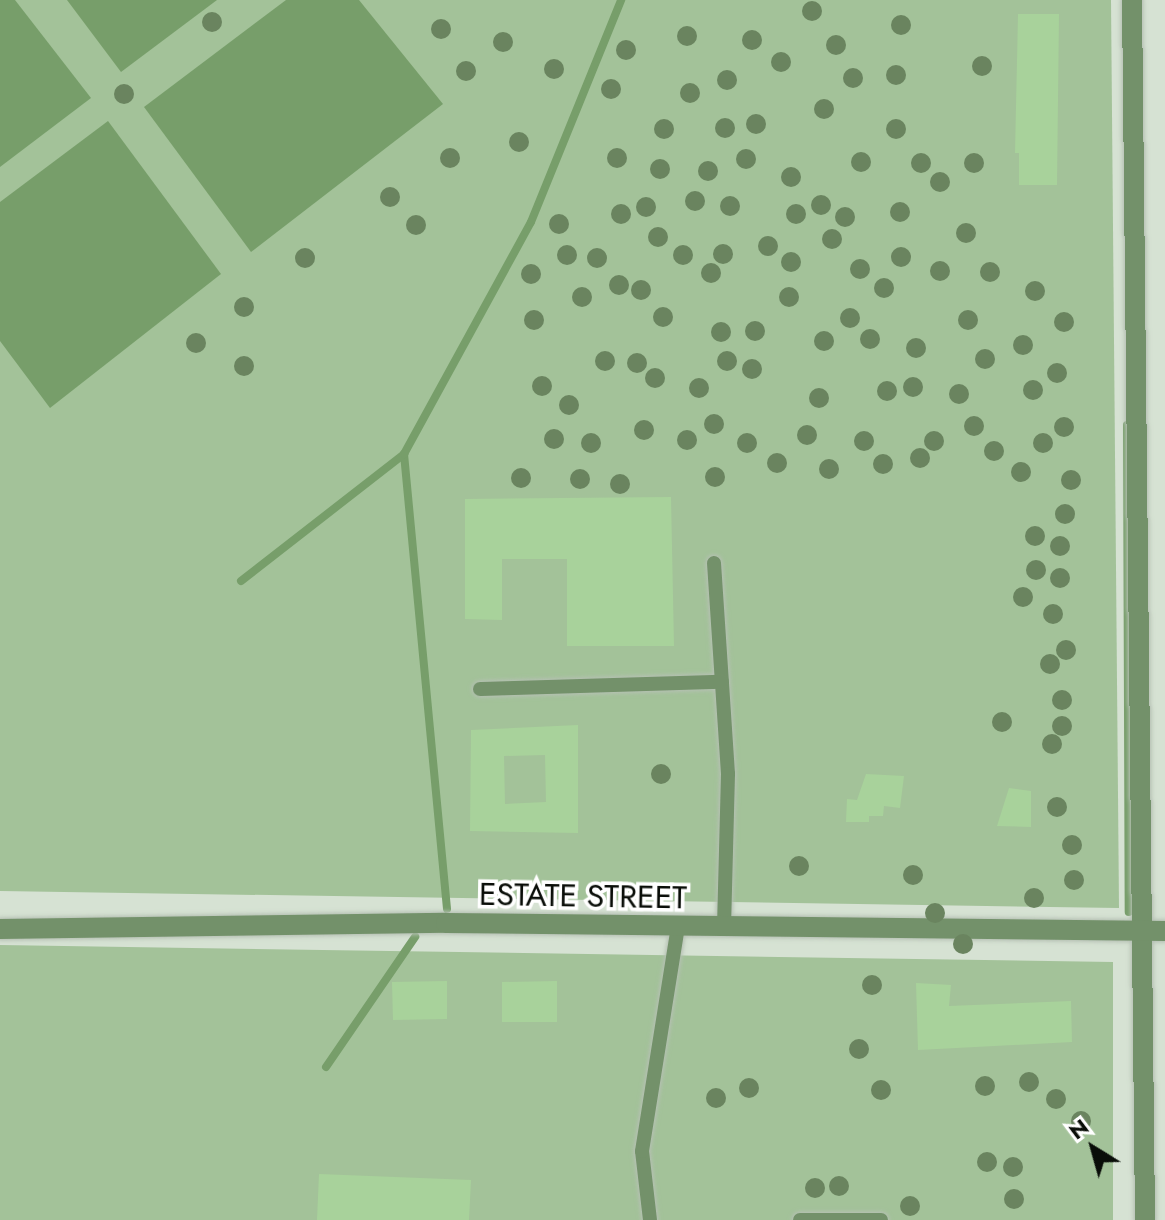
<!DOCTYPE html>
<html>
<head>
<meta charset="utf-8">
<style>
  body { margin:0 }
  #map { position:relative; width:1165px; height:1220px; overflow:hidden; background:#d6e2d3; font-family:Jost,sans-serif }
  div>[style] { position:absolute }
  .green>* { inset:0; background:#a3c299 }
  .water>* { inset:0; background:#779e6a }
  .stream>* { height:8px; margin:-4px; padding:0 4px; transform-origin:4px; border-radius:4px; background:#779e6a }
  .building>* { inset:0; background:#a8d29b }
  .roads { filter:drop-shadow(0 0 2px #b5c0b3) drop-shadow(0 0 2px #b5c0b3) }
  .service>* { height:14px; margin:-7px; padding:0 7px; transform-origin:7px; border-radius:7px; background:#73916a }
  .minor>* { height:20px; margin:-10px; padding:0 10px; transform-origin:10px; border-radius:10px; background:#73916a }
  .trees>* { width:20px; height:20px; margin:-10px; border-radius:50%; background:#6a845f }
  span { translate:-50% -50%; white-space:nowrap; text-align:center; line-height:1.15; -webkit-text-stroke:7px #fff; paint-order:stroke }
  .street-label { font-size:32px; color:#090d08 }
  .north { position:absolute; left:1053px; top:1108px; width:80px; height:80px; -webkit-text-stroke:6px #fff; paint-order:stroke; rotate:323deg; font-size:22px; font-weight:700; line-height:32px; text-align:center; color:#090d08 }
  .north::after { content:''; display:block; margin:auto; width:28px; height:36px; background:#090d08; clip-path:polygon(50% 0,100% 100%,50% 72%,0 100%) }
</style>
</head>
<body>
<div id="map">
  <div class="green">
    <i style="clip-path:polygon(0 0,1111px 0,1119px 908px,0 891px)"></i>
    <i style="clip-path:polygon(0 945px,1113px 962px,1113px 1220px,0 1220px)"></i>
  </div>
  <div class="water">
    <i style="clip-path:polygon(0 0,15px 0,91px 98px,0 167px)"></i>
    <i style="clip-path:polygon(67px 0,217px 0,121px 72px)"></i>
    <i style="clip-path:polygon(286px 0,359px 0,443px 104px,251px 252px,144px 107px)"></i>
    <i style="clip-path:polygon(108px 121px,221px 274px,50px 408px,0 341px,0 202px)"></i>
  </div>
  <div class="stream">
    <i style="left:1127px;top:425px;width:487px;rotate:89.8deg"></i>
    <i style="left:404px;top:454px;width:457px;rotate:84.6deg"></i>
    <i style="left:241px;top:581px;width:207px;rotate:-37.9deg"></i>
    <i style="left:404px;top:454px;width:264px;rotate:-61.3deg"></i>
    <i style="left:531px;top:222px;width:240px;rotate:-67.9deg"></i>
    <i style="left:326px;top:1067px;width:158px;rotate:-55.6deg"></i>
  </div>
  <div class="building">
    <i style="clip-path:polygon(1018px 14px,1059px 14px,1057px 185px,1019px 185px,1019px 153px,1015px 153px)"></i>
    <i style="clip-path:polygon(671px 497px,674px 646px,567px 646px,567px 559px,502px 559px,502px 620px,465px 619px,465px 499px)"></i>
    <i style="clip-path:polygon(evenodd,578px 725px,578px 833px,470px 831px,471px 730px,578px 725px,545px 755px,546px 802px,505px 804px,504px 756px,545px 755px)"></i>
    <i style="clip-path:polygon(866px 774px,904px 776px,900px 808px,884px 806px,883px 816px,869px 816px,869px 822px,846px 822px,847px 799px,857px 800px)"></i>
    <i style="clip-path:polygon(1009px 788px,1031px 791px,1031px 827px,997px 826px)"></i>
    <i style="clip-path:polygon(447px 981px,447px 1019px,393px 1020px,392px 982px)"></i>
    <i style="clip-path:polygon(557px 981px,557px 1022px,502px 1022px,502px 982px)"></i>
    <i style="clip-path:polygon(916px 983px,951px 985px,949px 1006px,1071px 1001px,1072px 1042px,918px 1050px)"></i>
    <i style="clip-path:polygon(319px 1174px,471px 1180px,469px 1220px,317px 1220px)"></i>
  </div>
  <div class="roads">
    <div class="service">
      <i style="left:714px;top:563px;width:211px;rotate:86.2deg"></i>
      <i style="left:728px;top:774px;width:154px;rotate:91.5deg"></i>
      <i style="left:480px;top:689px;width:242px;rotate:-1.7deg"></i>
      <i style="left:650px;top:1220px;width:69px;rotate:-96.6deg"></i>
      <i style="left:642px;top:1151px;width:227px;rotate:-80.9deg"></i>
      <i style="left:800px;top:1220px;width:81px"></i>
    </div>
    <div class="minor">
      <i style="left:1132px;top:0;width:1220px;rotate:89.39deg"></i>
      <i style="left:0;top:929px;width:446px;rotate:-0.8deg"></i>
      <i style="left:446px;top:923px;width:719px;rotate:0.64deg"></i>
    </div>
  </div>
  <div class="trees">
    <i style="left:812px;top:11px"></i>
    <i style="left:212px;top:22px"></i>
    <i style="left:901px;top:25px"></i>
    <i style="left:441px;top:29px"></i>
    <i style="left:687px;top:36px"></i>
    <i style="left:752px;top:40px"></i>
    <i style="left:503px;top:42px"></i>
    <i style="left:836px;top:45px"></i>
    <i style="left:626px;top:50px"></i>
    <i style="left:781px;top:62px"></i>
    <i style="left:982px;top:66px"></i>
    <i style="left:554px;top:69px"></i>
    <i style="left:466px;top:71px"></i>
    <i style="left:896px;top:75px"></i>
    <i style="left:853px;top:78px"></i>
    <i style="left:727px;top:80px"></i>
    <i style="left:611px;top:89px"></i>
    <i style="left:690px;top:93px"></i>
    <i style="left:124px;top:94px"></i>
    <i style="left:824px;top:109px"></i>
    <i style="left:756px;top:124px"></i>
    <i style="left:725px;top:128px"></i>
    <i style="left:664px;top:129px"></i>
    <i style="left:896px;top:129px"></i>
    <i style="left:519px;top:142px"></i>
    <i style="left:450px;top:158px"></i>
    <i style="left:617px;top:158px"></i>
    <i style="left:746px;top:159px"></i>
    <i style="left:861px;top:162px"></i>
    <i style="left:921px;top:163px"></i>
    <i style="left:974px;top:163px"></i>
    <i style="left:660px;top:169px"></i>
    <i style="left:708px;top:171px"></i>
    <i style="left:791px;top:177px"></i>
    <i style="left:940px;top:182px"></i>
    <i style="left:390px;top:197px"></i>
    <i style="left:695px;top:201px"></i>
    <i style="left:821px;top:205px"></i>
    <i style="left:730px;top:206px"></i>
    <i style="left:646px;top:207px"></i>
    <i style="left:900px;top:212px"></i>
    <i style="left:621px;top:214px"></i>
    <i style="left:796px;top:214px"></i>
    <i style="left:845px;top:217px"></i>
    <i style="left:559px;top:224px"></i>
    <i style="left:416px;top:225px"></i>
    <i style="left:966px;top:233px"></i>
    <i style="left:658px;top:237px"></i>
    <i style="left:832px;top:239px"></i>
    <i style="left:768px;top:246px"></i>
    <i style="left:723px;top:254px"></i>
    <i style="left:567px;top:255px"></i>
    <i style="left:683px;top:255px"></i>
    <i style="left:901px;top:257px"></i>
    <i style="left:305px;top:258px"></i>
    <i style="left:597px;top:258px"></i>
    <i style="left:791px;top:262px"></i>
    <i style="left:860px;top:269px"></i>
    <i style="left:940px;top:271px"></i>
    <i style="left:990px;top:272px"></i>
    <i style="left:711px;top:273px"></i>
    <i style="left:531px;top:274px"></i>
    <i style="left:619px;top:285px"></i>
    <i style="left:884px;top:288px"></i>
    <i style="left:641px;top:290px"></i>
    <i style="left:1035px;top:291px"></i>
    <i style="left:582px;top:297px"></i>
    <i style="left:789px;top:297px"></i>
    <i style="left:244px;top:307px"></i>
    <i style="left:663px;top:317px"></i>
    <i style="left:850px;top:318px"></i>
    <i style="left:534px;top:320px"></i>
    <i style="left:968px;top:320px"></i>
    <i style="left:1064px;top:322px"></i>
    <i style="left:755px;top:331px"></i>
    <i style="left:721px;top:332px"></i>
    <i style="left:870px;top:339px"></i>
    <i style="left:824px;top:341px"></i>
    <i style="left:196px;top:343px"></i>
    <i style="left:1023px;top:345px"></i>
    <i style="left:916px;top:348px"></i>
    <i style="left:985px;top:359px"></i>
    <i style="left:605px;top:361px"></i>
    <i style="left:727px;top:361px"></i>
    <i style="left:637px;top:363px"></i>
    <i style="left:244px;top:366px"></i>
    <i style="left:752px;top:369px"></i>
    <i style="left:1057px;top:373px"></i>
    <i style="left:655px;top:378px"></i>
    <i style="left:542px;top:386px"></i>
    <i style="left:913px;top:387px"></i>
    <i style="left:699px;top:388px"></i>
    <i style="left:1033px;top:390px"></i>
    <i style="left:887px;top:391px"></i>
    <i style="left:959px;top:394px"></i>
    <i style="left:819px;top:398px"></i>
    <i style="left:569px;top:405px"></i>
    <i style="left:714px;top:424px"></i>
    <i style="left:974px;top:426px"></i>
    <i style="left:1064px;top:427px"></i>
    <i style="left:644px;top:430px"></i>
    <i style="left:807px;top:435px"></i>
    <i style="left:554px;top:439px"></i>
    <i style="left:687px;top:440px"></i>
    <i style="left:864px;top:441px"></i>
    <i style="left:934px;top:441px"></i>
    <i style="left:591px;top:443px"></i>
    <i style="left:747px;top:443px"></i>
    <i style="left:1043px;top:443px"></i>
    <i style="left:994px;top:451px"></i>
    <i style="left:920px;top:458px"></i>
    <i style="left:777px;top:463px"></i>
    <i style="left:883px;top:464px"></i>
    <i style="left:829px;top:469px"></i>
    <i style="left:1021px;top:472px"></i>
    <i style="left:715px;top:477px"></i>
    <i style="left:521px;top:478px"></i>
    <i style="left:580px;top:479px"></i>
    <i style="left:1071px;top:480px"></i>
    <i style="left:620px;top:484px"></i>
    <i style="left:1065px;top:514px"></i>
    <i style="left:1035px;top:536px"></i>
    <i style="left:1060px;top:546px"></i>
    <i style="left:1036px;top:570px"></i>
    <i style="left:1060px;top:578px"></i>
    <i style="left:1023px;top:597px"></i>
    <i style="left:1053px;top:614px"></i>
    <i style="left:1066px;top:650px"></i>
    <i style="left:1050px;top:664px"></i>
    <i style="left:1062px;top:700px"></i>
    <i style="left:1002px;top:722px"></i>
    <i style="left:1062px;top:726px"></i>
    <i style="left:1052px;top:744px"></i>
    <i style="left:661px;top:774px"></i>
    <i style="left:1057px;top:807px"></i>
    <i style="left:1072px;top:845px"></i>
    <i style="left:799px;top:866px"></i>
    <i style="left:913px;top:875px"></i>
    <i style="left:1074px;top:880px"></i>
    <i style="left:1034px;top:898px"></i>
    <i style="left:935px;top:913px"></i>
    <i style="left:963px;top:944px"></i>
    <i style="left:872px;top:985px"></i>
    <i style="left:859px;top:1049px"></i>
    <i style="left:1029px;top:1082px"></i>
    <i style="left:985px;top:1086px"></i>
    <i style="left:749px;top:1088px"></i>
    <i style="left:881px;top:1090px"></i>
    <i style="left:716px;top:1098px"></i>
    <i style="left:1056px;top:1099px"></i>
    <i style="left:1081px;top:1121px"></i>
    <i style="left:987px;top:1162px"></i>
    <i style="left:1013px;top:1167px"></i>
    <i style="left:839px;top:1186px"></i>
    <i style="left:815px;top:1188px"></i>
    <i style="left:1014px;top:1199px"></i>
    <i style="left:910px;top:1206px"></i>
  </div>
  <div class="street-label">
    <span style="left:583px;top:896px;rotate:1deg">ESTATE STREET</span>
  </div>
  <div class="north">N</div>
</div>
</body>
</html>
